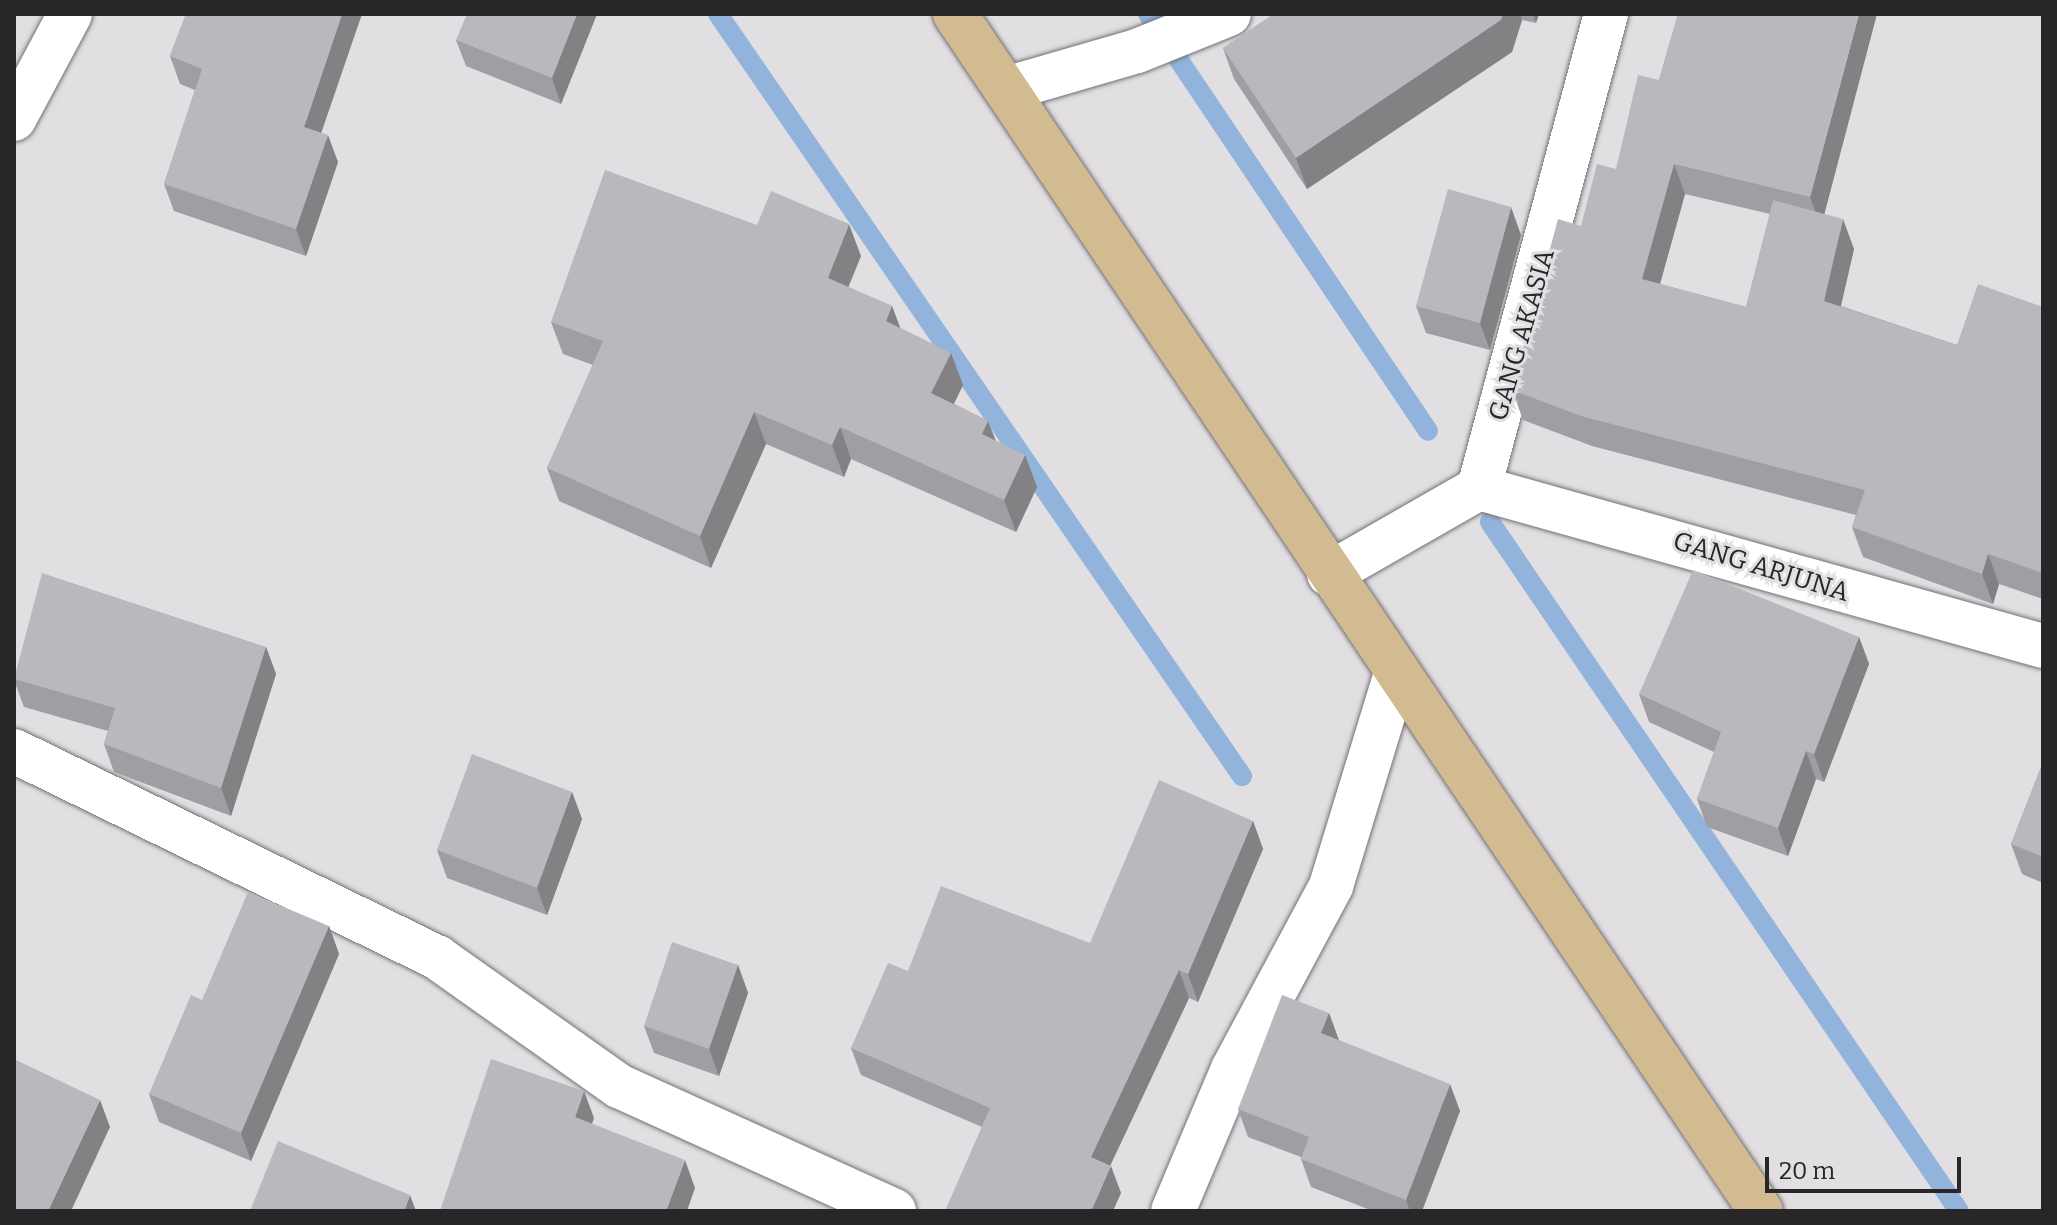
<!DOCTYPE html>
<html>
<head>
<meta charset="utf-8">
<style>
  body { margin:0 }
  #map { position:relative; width:2057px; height:1225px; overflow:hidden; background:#e2dfe3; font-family:Bitter,serif }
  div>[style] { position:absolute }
  .stream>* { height:20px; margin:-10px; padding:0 10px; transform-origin:10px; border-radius:10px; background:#92b4dc }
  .roads { filter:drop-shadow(0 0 2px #747175) drop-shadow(0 0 2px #747175) }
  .street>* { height:44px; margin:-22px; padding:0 22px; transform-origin:22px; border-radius:22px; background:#fff }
  .primary>* { height:44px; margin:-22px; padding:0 22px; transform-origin:22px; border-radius:22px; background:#d2bb90 }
  .wall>* { inset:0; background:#9f9ea2 }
  .shaded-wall>* { inset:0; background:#828184 }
  .building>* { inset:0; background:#b9b8bc }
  span { translate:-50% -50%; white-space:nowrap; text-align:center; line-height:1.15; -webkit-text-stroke:6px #e2dfe3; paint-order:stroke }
  .street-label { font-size:26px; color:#282628 }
  .frame { position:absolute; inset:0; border:16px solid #282628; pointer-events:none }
  .scale { position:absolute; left:1765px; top:1157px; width:196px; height:36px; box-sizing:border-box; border:4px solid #282628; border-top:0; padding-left:10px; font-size:24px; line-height:28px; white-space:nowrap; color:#282628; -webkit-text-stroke:6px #e2dfe3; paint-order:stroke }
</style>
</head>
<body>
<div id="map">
  <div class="stream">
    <i style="left:718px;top:14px;width:925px;rotate:55.49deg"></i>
    <i style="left:1148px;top:14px;width:502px;rotate:56.12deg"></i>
    <i style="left:1490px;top:522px;width:833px;rotate:55.76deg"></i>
  </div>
  <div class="roads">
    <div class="street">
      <i style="left:1006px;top:89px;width:136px;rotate:-16.2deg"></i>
      <i style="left:1137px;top:51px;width:99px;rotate:-21.9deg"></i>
      <i style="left:14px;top:119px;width:119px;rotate:-61.9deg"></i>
      <i style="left:1479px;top:488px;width:586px;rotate:15.65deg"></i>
      <i style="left:1329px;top:574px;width:173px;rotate:-29.8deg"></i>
      <i style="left:1479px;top:488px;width:491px;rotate:-75deg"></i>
      <i style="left:14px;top:751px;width:472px;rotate:26deg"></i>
      <i style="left:438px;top:958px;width:222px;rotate:35.3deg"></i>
      <i style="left:619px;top:1086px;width:302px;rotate:24.4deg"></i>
      <i style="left:1173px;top:1211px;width:154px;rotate:-67.1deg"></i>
      <i style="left:1233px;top:1069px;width:208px;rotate:-61.8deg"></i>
      <i style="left:1331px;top:886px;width:223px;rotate:-73deg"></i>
    </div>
    <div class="primary">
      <i style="left:955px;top:14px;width:1443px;rotate:56.05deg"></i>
    </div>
  </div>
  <div class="wall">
    <i style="clip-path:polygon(186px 14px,321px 133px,338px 162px,306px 256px,174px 211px,164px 184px,195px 90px,180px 84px,170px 56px)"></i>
    <i style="clip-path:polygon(597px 14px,561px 104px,466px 66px,456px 40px)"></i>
    <i style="clip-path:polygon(1274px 14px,1539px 14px,1536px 23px,1522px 20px,1512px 52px,1307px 189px,1234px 79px,1223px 48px)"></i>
    <i style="clip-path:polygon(evenodd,1678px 14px,1824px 214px,1854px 249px,1841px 306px,1957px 345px,2043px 307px,2043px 599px,1999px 584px,1993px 604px,1863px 557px,1852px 527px,1856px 515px,1592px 446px,1523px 420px,1512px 390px,1581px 226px,1616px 169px,1659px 80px,1678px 14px,1685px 194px,1770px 214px,1746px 307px,1660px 284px,1685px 194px)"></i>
    <i style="clip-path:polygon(1521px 235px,1490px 350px,1426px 333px,1416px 306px)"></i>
    <i style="clip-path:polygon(861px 256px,848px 287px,892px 306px,900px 328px,951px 353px,963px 385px,954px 404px,988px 421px,996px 441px,1025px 455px,1037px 487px,1016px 532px,851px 459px,844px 477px,766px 444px,711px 568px,559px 501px,547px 468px,593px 365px,563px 354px,551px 322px)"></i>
    <i style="clip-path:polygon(1859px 637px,1869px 664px,1824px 782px,1816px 779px,1788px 856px,1707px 827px,1697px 799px,1714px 752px,1649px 722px,1639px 694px)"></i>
    <i style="clip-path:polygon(266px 647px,276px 674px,231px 816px,114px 772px,104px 744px,108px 731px,24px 707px,14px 680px,14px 677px)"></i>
    <i style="clip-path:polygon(2043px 762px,2043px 883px,2022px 874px,2011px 844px)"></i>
    <i style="clip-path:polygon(572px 792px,582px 819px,547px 915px,447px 878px,437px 850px)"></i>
    <i style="clip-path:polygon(1253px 821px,1263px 849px,1198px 1002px,1189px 998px,1110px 1166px,1121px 1193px,982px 1127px,861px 1075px,851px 1048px,908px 971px,1090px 943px)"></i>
    <i style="clip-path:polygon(329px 926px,339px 954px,251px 1161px,159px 1122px,149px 1094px,202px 1000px)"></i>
    <i style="clip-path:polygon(738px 965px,748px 993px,719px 1076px,654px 1053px,644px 1026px)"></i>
    <i style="clip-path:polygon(1329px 1013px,1339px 1040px,1460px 1111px,1422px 1211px,1373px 1211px,1311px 1187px,1301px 1159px,1301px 1157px,1248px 1137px,1238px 1109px)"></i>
  </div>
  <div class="shaded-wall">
    <i style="clip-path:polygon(342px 14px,362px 14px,314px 154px,304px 127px)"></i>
    <i style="clip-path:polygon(577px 14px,597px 14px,561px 104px,552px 78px)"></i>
    <i style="clip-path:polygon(1503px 14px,1520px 14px,1522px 20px,1512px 52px,1307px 189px,1296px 158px)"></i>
    <i style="clip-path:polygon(1533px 14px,1539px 14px,1536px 23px)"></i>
    <i style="clip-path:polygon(1859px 14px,1877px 14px,1821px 227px,1810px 197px)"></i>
    <i style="clip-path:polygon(328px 135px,338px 162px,306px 256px,296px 229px)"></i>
    <i style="clip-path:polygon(1674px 164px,1685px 194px,1653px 309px,1642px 279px)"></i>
    <i style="clip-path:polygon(1511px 207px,1521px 235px,1490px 350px,1480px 323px)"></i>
    <i style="clip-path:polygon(1843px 219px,1854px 249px,1835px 330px,1824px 301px)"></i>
    <i style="clip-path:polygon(849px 224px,861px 256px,839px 310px,828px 278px)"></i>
    <i style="clip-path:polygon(892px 306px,904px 338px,886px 321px)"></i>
    <i style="clip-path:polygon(951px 353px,963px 385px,943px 425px,931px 393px)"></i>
    <i style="clip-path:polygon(754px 412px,766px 444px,711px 568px,700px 536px)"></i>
    <i style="clip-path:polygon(988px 421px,1000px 453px,982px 434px)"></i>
    <i style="clip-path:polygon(840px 427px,851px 459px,844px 477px,832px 445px)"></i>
    <i style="clip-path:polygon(1025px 455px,1037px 487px,1016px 532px,1004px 500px)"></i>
    <i style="clip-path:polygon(1988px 554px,1999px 584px,1993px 604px,1982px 574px)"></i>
    <i style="clip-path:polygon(1859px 637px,1869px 664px,1824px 782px,1814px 754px)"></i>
    <i style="clip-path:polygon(266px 647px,276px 674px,231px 816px,221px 788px)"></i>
    <i style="clip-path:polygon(1806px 751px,1816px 779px,1788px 856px,1778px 828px)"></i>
    <i style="clip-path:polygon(572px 792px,582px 819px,547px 915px,537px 888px)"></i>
    <i style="clip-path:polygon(1253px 821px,1263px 849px,1198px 1002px,1188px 974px)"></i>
    <i style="clip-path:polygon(329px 926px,339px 954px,251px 1161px,241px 1133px)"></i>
    <i style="clip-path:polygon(738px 965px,748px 993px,719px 1076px,709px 1049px)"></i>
    <i style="clip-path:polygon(1179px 970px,1189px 998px,1101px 1185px,1091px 1157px)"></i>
    <i style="clip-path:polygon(1329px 1013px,1339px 1041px,1321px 1033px)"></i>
    <i style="clip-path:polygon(1450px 1084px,1460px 1111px,1422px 1211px,1410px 1211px,1406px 1200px)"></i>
    <i style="clip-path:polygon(584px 1091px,594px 1118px,585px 1145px,575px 1117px)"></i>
    <i style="clip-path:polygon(100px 1100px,110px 1127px,71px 1211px,48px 1211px)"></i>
    <i style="clip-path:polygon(685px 1160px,695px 1188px,687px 1211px,666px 1211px)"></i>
    <i style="clip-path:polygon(1111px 1166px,1121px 1193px,1113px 1211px,1091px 1211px)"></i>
    <i style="clip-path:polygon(410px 1195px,416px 1211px,404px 1211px)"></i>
  </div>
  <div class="building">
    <i style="clip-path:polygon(186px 14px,342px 14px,304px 127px,328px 135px,296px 229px,164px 184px,202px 69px,170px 56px)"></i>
    <i style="clip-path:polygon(467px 14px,577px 14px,552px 78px,456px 40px)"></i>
    <i style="clip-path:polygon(1274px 14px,1503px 14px,1501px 20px,1296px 158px,1223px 48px)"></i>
    <i style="clip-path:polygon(1678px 14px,1859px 14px,1810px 197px,1674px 164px,1642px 279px,1746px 307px,1773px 200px,1843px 219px,1824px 301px,1957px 345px,1978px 284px,2043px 307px,2043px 573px,1988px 554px,1982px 574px,1852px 527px,1865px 490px,1581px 416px,1512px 390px,1558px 219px,1581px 226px,1597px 164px,1616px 169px,1638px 75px,1659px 80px)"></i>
    <i style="clip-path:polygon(605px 170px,757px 225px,771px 191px,849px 224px,828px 278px,892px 306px,886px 321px,951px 353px,931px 393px,988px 421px,982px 434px,1025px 455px,1004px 500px,840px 427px,832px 445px,754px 412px,700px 536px,547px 468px,603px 341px,551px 322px)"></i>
    <i style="clip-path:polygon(1448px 189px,1511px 207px,1480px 323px,1416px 306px)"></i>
    <i style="clip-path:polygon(1693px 570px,1859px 637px,1814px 754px,1806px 751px,1778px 828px,1697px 799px,1721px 732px,1639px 694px)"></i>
    <i style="clip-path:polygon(42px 573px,266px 647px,221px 788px,104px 744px,115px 708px,14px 679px)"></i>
    <i style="clip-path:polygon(472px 754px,572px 792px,537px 888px,437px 850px)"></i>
    <i style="clip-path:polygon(2043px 762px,2043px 857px,2011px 844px)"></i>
    <i style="clip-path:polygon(1159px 780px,1253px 821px,1188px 974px,1179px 970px,1091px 1157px,1111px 1166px,1091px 1211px,945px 1211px,990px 1108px,851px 1048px,888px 963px,908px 971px,941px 886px,1090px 943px)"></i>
    <i style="clip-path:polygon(248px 892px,329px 926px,241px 1133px,149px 1094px,191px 995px,202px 1000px)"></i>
    <i style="clip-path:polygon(672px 942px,738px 965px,709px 1049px,644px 1026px)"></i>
    <i style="clip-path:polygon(1282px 995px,1329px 1013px,1321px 1033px,1450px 1084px,1406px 1200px,1301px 1159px,1309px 1137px,1238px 1109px)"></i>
    <i style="clip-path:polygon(14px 1059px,100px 1100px,48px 1211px,14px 1211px)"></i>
    <i style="clip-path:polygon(491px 1059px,584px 1091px,575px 1117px,685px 1160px,666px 1211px,440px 1211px)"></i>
    <i style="clip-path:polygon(278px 1141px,410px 1195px,404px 1211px,250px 1211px)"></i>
  </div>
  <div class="street-label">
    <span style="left:1522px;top:335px;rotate:-74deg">GANG AKASIA</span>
    <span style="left:1761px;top:567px;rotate:17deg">GANG ARJUNA</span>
  </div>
  <div class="frame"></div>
  <div class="scale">20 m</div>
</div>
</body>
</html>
